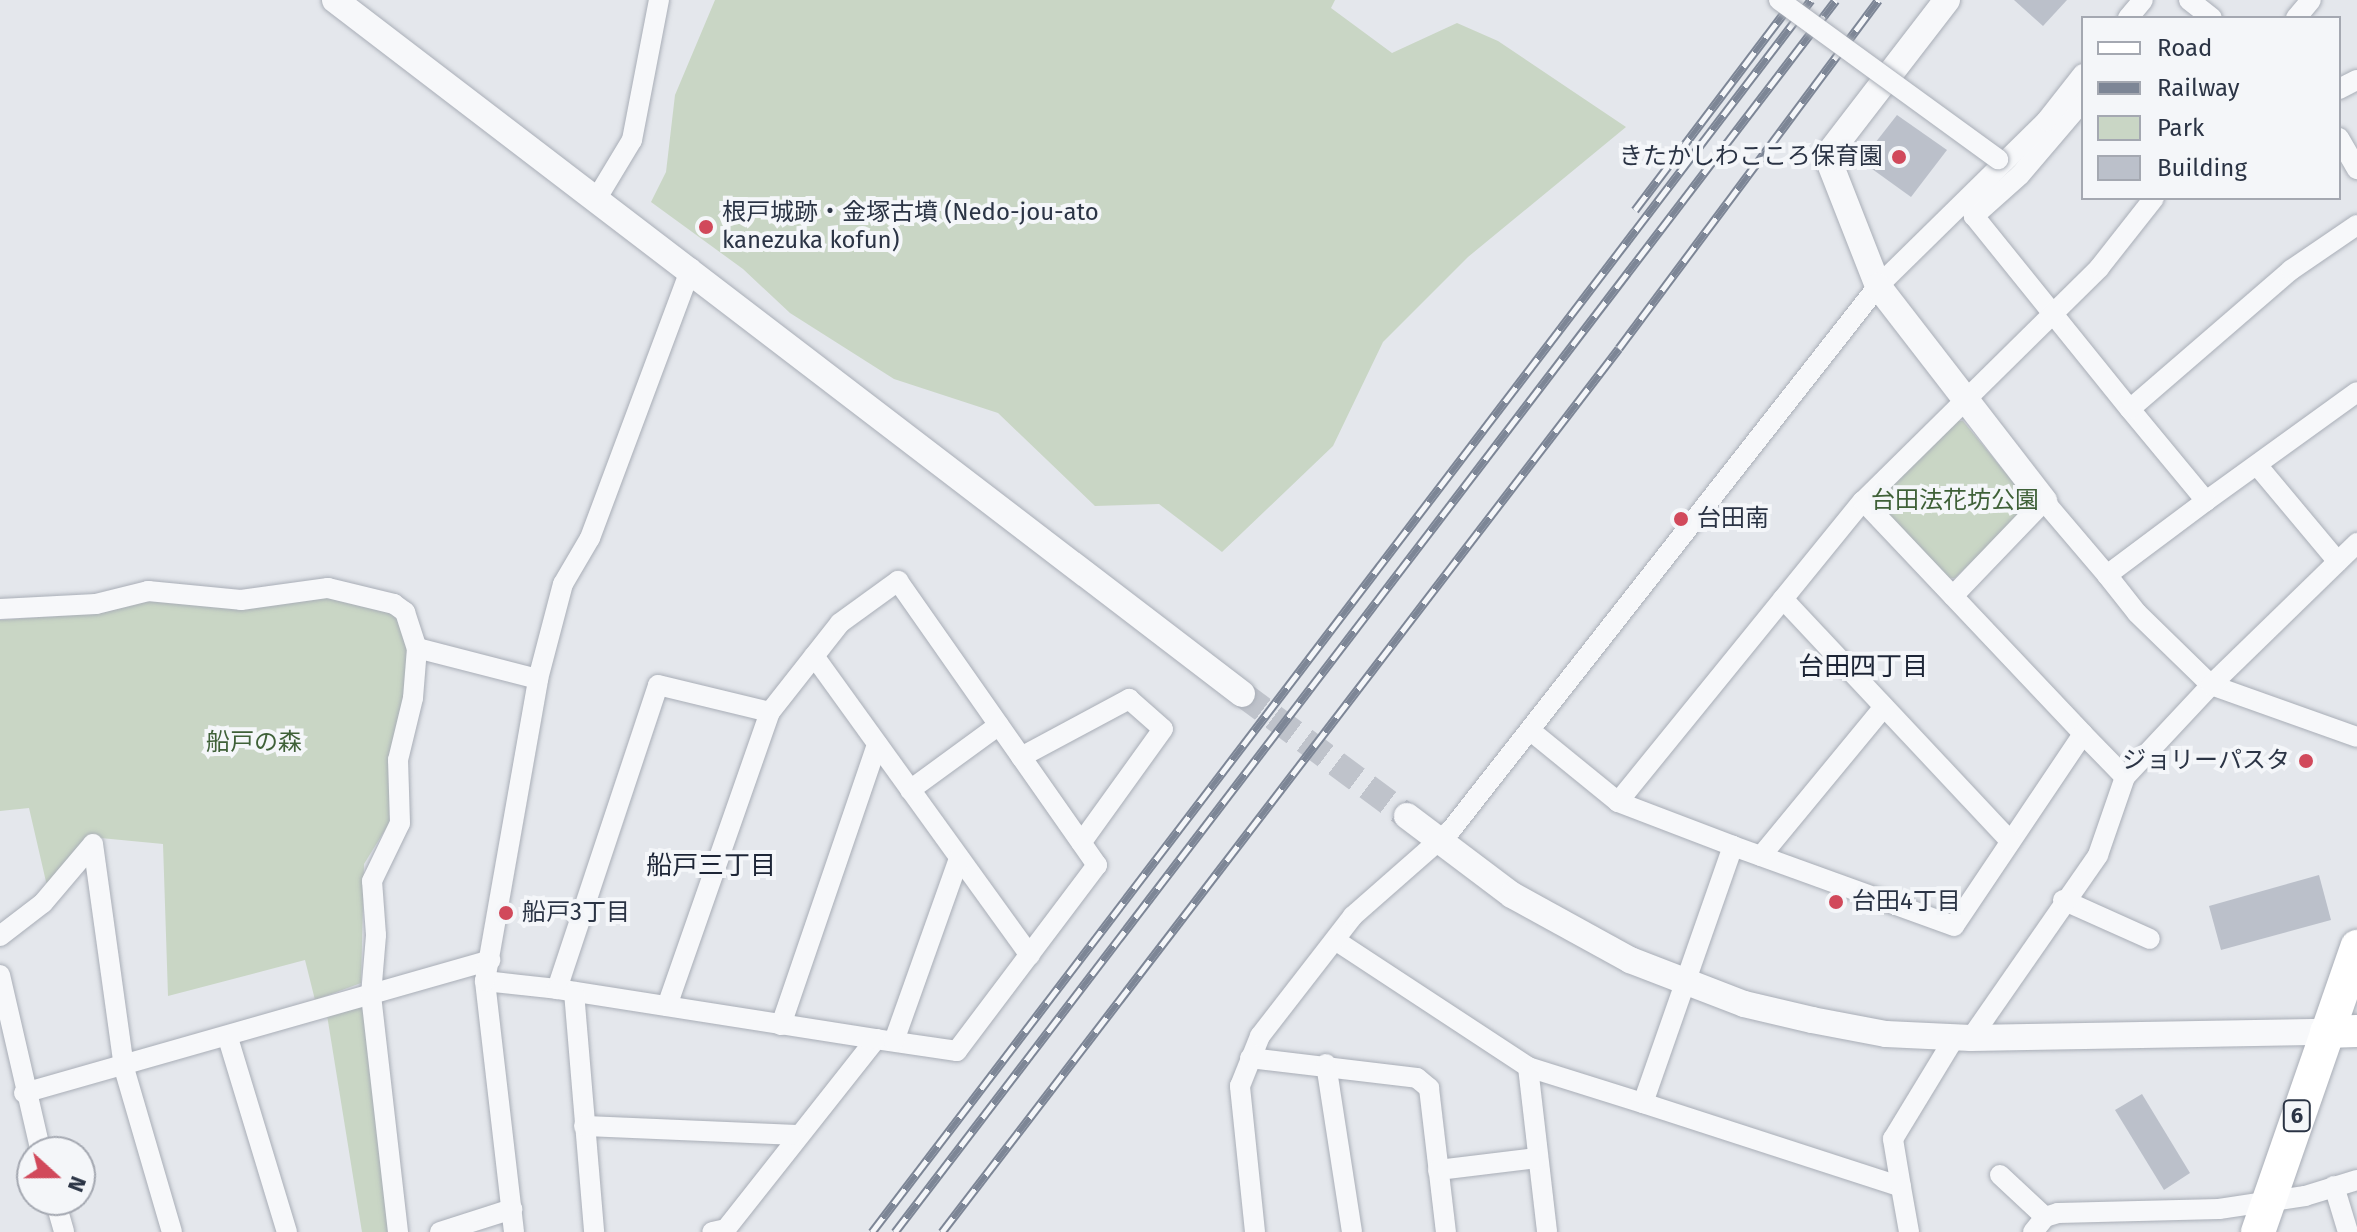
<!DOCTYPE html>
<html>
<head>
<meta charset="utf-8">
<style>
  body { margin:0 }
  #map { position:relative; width:2357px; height:1232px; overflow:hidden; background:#e4e7ec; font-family:"Fira Sans","Noto Sans JP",sans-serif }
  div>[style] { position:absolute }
  .green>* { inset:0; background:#c9d6c5 }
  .building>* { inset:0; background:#bbc0ca }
  .tertiary-tunnel>* { height:26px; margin-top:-13px; transform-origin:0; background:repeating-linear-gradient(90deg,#bfc3cb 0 26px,transparent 0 39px) }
  .roads { filter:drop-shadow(0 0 2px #a9aeb7) drop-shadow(0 0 2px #a9aeb7) }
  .minor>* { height:20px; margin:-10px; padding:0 10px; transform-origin:10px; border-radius:10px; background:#f7f8fa }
  .tertiary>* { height:26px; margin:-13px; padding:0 13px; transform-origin:13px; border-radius:13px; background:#f7f8fa }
  .primary>* { height:32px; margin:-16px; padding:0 16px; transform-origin:16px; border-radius:16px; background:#fff }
  .trunk>* { height:34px; margin:-17px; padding:0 17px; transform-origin:17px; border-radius:17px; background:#fff }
  .rail>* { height:9px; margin-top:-4.5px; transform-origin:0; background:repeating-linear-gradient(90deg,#f4f6f9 0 18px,#7d8696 0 36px); box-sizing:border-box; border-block:2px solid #7d8696 }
  .bridges { filter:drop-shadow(0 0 2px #a9aeb7) drop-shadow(0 0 2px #a9aeb7) }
  .minor-bridge>* { height:20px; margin:-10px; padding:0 10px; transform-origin:10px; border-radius:10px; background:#f7f8fa }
  .dots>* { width:22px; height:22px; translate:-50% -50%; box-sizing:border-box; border:4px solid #f4f6f9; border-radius:50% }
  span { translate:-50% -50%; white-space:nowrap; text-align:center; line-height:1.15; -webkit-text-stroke:8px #f4f6f9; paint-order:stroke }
  .shield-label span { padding:2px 6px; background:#f4f6f9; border:2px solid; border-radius:6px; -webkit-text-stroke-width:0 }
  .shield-label { font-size:22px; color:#2b3445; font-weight:700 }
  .poi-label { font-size:24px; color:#2b3445 }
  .right { translate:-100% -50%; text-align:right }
  .left { translate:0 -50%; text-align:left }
  .park-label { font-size:24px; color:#3f6138 }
  .neighbourhood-label { font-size:26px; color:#1d2536 }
  .legend { position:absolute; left:2081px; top:16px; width:260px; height:184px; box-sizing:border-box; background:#f4f6f9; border:2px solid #a4a8b1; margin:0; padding:10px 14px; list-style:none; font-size:24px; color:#2b3445 }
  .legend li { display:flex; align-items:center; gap:16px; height:40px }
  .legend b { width:40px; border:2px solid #a4a8b1 }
  .north { position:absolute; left:16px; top:1136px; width:80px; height:80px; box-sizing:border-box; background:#f4f6f9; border:2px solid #a4a8b1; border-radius:50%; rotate:111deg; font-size:22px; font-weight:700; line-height:32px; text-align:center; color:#2b3445 }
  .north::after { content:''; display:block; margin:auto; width:28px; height:36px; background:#d1495b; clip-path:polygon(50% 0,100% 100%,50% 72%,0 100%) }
</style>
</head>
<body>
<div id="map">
  <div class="green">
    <i style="clip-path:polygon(715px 0,1335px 0,1331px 8px,1392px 53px,1457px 23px,1498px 41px,1626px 127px,1468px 257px,1383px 342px,1333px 446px,1222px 552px,1159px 504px,1095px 506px,998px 413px,894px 379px,790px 313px,743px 269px,651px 202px,666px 172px,675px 95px)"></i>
    <i style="clip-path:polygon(1955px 421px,1963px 421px,2028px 500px,2028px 507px,1955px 578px,1947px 578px,1879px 506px,1880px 496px)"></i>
    <i style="clip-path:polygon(328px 595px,384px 607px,401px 619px,412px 651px,390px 822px,364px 864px,361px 983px,315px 1000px,305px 960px,168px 996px,163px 844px,90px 837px,47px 886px,29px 808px,0 811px,0 620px,102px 613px,150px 597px)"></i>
    <i style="clip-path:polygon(366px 1002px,393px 1232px,362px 1232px,327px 1015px)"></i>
  </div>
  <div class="building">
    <i style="clip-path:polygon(2014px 0,2067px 0,2043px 26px)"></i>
    <i style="clip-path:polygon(1897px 115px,1947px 150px,1911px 197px,1861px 161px)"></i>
    <i style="clip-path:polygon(2319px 875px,2331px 920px,2221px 950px,2209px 906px)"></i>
    <i style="clip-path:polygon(2142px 1094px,2190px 1173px,2164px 1190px,2115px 1110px)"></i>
  </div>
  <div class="tertiary-tunnel">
    <i style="left:1242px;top:694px;width:205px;rotate:36.5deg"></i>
  </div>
  <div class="roads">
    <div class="minor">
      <i style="left:2189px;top:0;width:29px;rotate:38deg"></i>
      <i style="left:2128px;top:18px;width:23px;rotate:-50deg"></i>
      <i style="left:2296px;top:18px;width:23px;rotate:-50deg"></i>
      <i style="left:2339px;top:89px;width:20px;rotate:-27deg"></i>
      <i style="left:2083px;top:101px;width:97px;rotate:130.4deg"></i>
      <i style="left:2020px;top:175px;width:62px;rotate:138.3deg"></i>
      <i style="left:1974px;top:216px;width:248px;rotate:51.1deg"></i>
      <i style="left:2339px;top:138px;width:36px;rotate:60deg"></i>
      <i style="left:597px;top:198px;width:68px;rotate:-58.9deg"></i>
      <i style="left:632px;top:140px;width:143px;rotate:-79.1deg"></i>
      <i style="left:2257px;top:465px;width:126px;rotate:50.1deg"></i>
      <i style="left:1863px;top:501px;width:320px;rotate:46.6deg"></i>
      <i style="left:2083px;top:734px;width:231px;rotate:123.9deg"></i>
      <i style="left:1954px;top:926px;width:235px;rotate:-160.1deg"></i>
      <i style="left:1733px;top:846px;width:272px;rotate:109.3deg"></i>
      <i style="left:1643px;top:1103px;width:271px;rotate:18deg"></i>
      <i style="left:1901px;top:1187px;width:46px;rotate:79.9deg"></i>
      <i style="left:2206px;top:501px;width:186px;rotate:-35.8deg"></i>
      <i style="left:2107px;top:575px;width:48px;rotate:51.7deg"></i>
      <i style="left:2137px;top:613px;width:103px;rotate:44.2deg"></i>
      <i style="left:2211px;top:685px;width:155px;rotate:19.6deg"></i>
      <i style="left:1953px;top:596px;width:132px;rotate:-46.2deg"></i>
      <i style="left:2044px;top:501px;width:97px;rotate:49.6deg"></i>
      <i style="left:2107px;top:575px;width:124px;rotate:-36.8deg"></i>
      <i style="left:2206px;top:501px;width:119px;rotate:-129.6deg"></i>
      <i style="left:2130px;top:409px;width:213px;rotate:-40.8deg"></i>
      <i style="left:2291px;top:270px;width:80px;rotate:-34.3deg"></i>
      <i style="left:1783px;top:599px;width:332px;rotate:46.8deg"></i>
      <i style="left:0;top:609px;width:96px;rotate:-3deg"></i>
      <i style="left:96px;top:604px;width:54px;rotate:-14deg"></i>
      <i style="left:148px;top:591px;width:93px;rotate:5.5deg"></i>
      <i style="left:241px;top:600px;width:88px;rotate:-7.9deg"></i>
      <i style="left:328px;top:588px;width:68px;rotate:13.6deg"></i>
      <i style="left:394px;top:604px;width:14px;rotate:36deg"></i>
      <i style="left:405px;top:612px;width:38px;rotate:72deg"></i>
      <i style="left:417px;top:648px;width:125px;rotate:14.4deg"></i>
      <i style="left:814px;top:656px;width:369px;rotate:54.2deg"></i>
      <i style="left:1531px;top:731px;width:112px;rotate:39.2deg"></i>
      <i style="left:1618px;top:802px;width:123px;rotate:20.9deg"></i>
      <i style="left:2083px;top:734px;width:60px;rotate:45.7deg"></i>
      <i style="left:1021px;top:757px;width:123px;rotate:-28.2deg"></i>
      <i style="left:1129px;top:699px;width:45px;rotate:41.4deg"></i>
      <i style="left:1163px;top:729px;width:140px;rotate:125.7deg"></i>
      <i style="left:910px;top:790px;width:110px;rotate:-36.1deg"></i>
      <i style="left:1618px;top:802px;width:388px;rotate:-50.9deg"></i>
      <i style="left:1863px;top:501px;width:332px;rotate:-44.6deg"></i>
      <i style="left:2099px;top:268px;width:89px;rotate:-51.8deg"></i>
      <i style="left:93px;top:844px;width:226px;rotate:82.1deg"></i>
      <i style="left:124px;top:1068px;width:171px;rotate:73.7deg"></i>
      <i style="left:1761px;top:856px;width:193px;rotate:-50.5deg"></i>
      <i style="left:2063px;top:900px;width:95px;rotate:24.1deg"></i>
      <i style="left:0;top:936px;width:54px;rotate:-37.5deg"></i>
      <i style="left:43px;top:903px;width:77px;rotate:-49.7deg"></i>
      <i style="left:1335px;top:940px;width:231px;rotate:33.3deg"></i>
      <i style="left:1528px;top:1067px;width:121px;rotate:17.4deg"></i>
      <i style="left:0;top:975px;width:182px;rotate:77deg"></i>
      <i style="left:485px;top:981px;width:72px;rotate:6.3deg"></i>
      <i style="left:557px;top:989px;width:320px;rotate:-71.6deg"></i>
      <i style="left:658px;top:685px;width:115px;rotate:13.6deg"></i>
      <i style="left:770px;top:712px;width:113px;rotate:-51.8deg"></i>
      <i style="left:840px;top:623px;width:72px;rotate:-35.9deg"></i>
      <i style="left:898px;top:581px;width:347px;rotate:55deg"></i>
      <i style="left:1097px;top:865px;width:233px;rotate:127deg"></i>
      <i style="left:957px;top:1051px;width:82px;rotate:-171.6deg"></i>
      <i style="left:876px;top:1039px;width:242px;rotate:128.3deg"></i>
      <i style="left:726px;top:1229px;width:14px;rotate:168deg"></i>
      <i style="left:557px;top:989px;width:323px;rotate:8.9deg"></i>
      <i style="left:574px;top:992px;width:241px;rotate:85.2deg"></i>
      <i style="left:667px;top:1006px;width:312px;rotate:-70.7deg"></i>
      <i style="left:781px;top:1025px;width:297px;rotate:-71.1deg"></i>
      <i style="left:228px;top:1038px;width:203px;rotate:73.1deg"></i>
      <i style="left:1971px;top:1038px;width:223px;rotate:-55.2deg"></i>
      <i style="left:2098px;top:855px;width:83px;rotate:-70.9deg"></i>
      <i style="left:2125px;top:777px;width:126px;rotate:-46.9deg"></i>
      <i style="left:2211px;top:685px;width:204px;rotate:-44.2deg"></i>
      <i style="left:894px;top:1041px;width:194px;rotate:-70.4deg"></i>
      <i style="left:1250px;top:1058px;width:168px;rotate:6.8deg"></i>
      <i style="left:1417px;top:1078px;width:16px;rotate:40deg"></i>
      <i style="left:1429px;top:1088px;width:145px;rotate:83.3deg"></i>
      <i style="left:1326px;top:1064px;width:170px;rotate:81.2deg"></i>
      <i style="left:1528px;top:1067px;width:166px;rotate:83.4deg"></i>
      <i style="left:24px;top:1093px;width:485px;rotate:-15.9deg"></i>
      <i style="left:584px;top:1126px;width:215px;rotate:2.4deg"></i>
      <i style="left:1438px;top:1170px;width:100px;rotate:-6.9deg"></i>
      <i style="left:2000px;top:1175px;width:62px;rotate:43deg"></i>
      <i style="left:2334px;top:1186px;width:48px;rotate:73.1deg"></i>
      <i style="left:1901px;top:1187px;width:49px;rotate:-99.5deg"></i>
      <i style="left:1893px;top:1139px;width:119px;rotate:-58.7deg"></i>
      <i style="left:55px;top:1200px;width:33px;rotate:74deg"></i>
      <i style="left:398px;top:1232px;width:239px;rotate:-96.5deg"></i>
      <i style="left:371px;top:995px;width:60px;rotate:-85.2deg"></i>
      <i style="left:376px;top:935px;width:54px;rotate:-94.2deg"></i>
      <i style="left:372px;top:881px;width:64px;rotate:-64.2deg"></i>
      <i style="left:400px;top:823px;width:63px;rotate:-91.8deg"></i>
      <i style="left:398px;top:760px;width:64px;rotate:-76.4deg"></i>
      <i style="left:413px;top:698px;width:50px;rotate:-85.4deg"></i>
      <i style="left:440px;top:1232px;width:76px;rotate:-17.7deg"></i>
      <i style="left:514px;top:1232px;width:253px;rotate:-96.6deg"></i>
      <i style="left:485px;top:981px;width:307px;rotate:-80deg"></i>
      <i style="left:538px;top:679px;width:98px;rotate:-75.3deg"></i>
      <i style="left:563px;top:584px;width:53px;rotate:-59.6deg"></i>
      <i style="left:590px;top:538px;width:288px;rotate:-69.5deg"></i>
      <i style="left:1255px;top:1232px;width:147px;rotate:-95.9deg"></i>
      <i style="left:1240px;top:1086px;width:54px;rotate:-68.2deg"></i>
      <i style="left:1260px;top:1036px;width:152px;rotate:-52.2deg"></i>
      <i style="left:1353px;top:916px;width:130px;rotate:-41.3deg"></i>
      <i style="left:1451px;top:830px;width:692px;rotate:-51.87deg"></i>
      <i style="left:1878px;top:286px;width:235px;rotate:-44.5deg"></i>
      <i style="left:2046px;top:121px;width:60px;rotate:-51.8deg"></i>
      <i style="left:2033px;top:1232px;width:19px;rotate:-51deg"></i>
      <i style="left:2045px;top:1217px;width:14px;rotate:-17deg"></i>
      <i style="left:2058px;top:1213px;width:161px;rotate:-1.4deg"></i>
      <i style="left:2219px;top:1209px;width:87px;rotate:-8.6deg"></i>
      <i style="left:2305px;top:1196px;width:54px;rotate:-17.1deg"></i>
    </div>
    <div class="tertiary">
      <i style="left:335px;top:0;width:1142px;rotate:37.42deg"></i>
      <i style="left:1947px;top:0;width:197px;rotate:127.6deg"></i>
      <i style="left:1827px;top:156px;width:140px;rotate:68.6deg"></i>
      <i style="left:1878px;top:286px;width:272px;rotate:52.3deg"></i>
      <i style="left:1407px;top:816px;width:131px;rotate:37deg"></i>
      <i style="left:1512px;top:895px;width:135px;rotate:28.8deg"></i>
      <i style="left:1630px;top:960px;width:122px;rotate:21.1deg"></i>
      <i style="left:1744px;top:1004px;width:70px;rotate:13.2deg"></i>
      <i style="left:1812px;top:1020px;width:75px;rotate:10.7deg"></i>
      <i style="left:1886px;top:1034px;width:85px;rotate:2.7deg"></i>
      <i style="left:1971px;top:1038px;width:355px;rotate:-1deg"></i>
    </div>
    <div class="primary">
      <i style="left:2326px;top:1032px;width:31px;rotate:-2deg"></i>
    </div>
    <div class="trunk">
      <i style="left:2258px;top:1232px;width:302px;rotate:-70.8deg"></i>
    </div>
  </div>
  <div class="rail">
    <i style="left:1635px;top:210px;width:263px;rotate:-52.9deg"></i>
    <i style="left:872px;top:1232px;width:1549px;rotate:-52.69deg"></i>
    <i style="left:895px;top:1232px;width:1550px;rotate:-52.63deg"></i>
    <i style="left:942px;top:1232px;width:1113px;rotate:-52.55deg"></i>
    <i style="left:1619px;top:348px;width:434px;rotate:-53.3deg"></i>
  </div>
  <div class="bridges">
    <div class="minor-bridge">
      <i style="left:1779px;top:0;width:271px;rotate:36deg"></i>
    </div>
  </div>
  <div class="dots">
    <i style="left:1899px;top:157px;background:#d1495b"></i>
    <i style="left:706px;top:227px;background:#d1495b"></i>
    <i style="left:1681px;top:519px;background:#d1495b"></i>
    <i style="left:2306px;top:761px;background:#d1495b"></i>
    <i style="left:1836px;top:902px;background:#d1495b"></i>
    <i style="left:506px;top:913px;background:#d1495b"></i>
  </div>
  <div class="shield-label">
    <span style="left:2297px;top:1116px">6</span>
  </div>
  <div class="poi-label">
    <span class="right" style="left:1883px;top:157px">きたかしわこころ保育園</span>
    <span class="left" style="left:722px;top:227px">根戸城跡・金塚古墳 (Nedo-jou-ato<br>kanezuka kofun)</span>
    <span class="left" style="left:1697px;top:519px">台田南</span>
    <span class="right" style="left:2290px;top:761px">ジョリーパスタ</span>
    <span class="left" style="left:1852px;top:902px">台田4丁目</span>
    <span class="left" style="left:522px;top:913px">船戸3丁目</span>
  </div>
  <div class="park-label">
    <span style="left:1955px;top:501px">台田法花坊公園</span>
    <span style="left:254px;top:743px">船戸の森</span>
  </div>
  <div class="neighbourhood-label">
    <span style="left:1863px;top:667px">台田四丁目</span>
    <span style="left:711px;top:866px">船戸三丁目</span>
  </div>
  <ul class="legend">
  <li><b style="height:10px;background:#fff"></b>Road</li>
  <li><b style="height:10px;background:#7d8696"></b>Railway</li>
  <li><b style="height:22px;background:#c9d6c5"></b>Park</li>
  <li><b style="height:22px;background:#bbc0ca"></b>Building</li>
  </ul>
  <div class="north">N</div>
</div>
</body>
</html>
